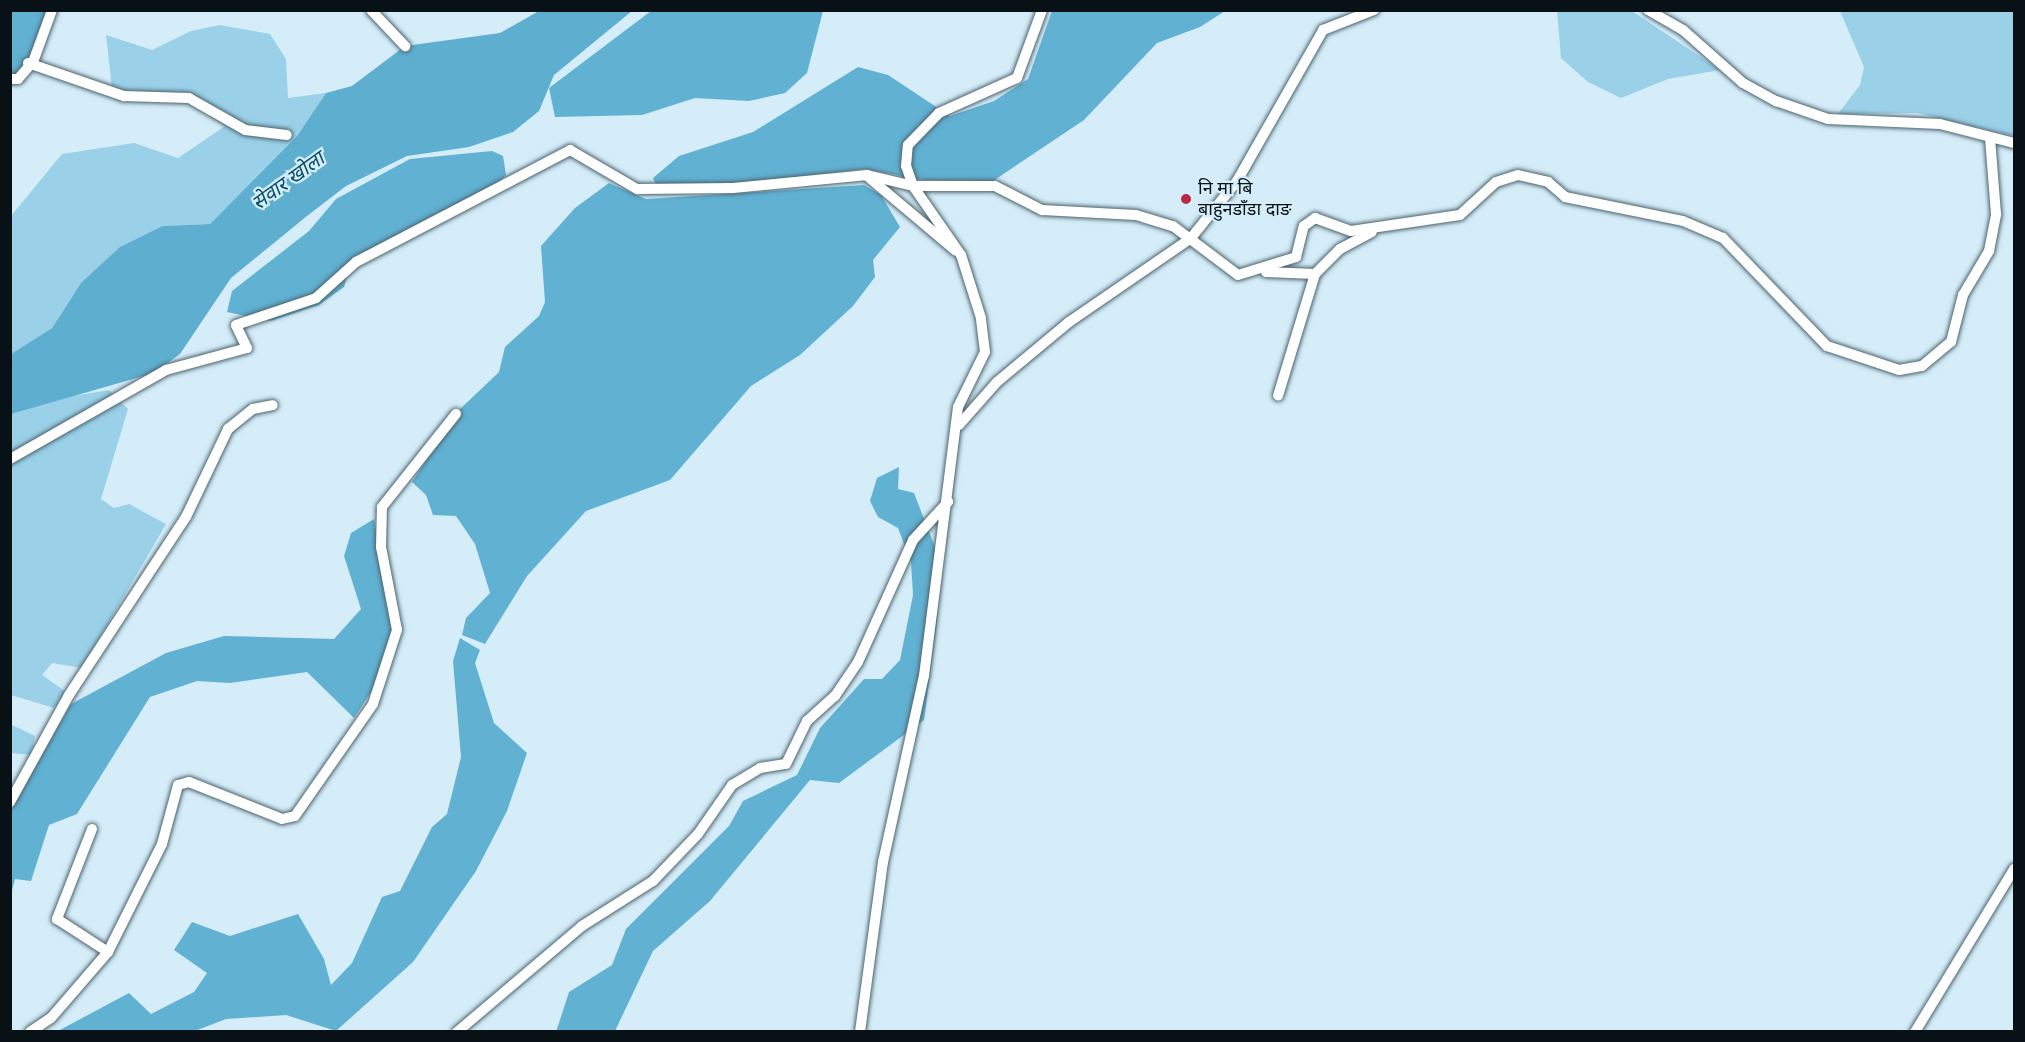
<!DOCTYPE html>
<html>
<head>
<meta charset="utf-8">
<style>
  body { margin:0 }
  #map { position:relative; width:2025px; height:1042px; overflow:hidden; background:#d4edf9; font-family:Montserrat,"Noto Sans Devanagari",sans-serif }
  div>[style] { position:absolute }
  .green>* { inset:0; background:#9ad1e9 }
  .forest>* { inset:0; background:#61b1d3 }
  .water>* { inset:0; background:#5eaecf }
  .roads { filter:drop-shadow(0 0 2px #4d636d) drop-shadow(0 0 2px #4d636d) }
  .minor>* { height:10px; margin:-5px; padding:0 5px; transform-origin:5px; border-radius:5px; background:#fff }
  .dots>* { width:16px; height:16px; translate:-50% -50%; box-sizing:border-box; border:3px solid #d4edf9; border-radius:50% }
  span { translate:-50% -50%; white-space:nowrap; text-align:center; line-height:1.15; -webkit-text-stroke:4.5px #d4edf9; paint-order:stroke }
  .poi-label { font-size:18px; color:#081115 }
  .left { translate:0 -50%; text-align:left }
  .water-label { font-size:20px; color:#094f66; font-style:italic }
  .frame { position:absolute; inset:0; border:12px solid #081115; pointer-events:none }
</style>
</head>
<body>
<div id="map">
  <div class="green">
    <i style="clip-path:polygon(1557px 11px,1632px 11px,1720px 70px,1668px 79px,1621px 98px,1588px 82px,1561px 58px)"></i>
    <i style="clip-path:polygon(1840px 11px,2014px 11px,2014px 136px,1917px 113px,1838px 114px,1860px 85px,1864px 67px)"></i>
    <i style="clip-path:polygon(220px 25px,270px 34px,286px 59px,288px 98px,326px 93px,297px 136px,210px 224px,163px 226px,81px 283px,52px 328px,11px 354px,11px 216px,62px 154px,134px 143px,178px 158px,225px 126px,190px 102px,113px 97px,106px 35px,152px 50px,191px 31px)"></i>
    <i style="clip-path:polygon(109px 390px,128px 409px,101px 499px,114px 508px,129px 504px,166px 524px,82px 668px,52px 663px,42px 675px,66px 692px,54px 708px,11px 695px,11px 414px,42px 401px)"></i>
    <i style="clip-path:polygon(10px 724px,35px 736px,31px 755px,11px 753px)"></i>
  </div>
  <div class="forest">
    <i style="clip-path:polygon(10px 11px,50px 11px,32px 60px,17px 75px,11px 75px)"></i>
    <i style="clip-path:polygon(651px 11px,823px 10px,823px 11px,807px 73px,785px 93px,749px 101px,695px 98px,642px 115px,555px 117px,549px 88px)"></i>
    <i style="clip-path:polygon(1052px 11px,1225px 11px,1200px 27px,1157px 43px,1084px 120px,993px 181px,924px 180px,865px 169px,731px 185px,657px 186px,653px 178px,679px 156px,753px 132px,858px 67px,888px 75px,950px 116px,994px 101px,1028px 79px)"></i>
    <i style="clip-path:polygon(492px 151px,503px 156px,506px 175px,484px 199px,349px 270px,344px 287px,319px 305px,271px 321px,227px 312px,232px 291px,309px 231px,336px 199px,410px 159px)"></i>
    <i style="clip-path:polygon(609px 183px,646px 199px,864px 185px,881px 195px,900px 227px,873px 260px,875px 277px,853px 306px,800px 355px,751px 386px,670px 480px,586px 511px,527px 576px,485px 644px,462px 635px,466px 618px,490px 593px,475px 544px,456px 516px,433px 515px,426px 495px,412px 482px,459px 410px,499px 372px,505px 347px,539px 316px,545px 302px,541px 246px,575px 208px)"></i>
    <i style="clip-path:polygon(899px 467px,898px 489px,914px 493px,938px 555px,937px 622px,924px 720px,839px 783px,810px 780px,710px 901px,653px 951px,615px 1031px,556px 1032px,569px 992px,612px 965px,626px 929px,729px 826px,743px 801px,797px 775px,820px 728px,864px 679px,882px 679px,900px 660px,913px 595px,911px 562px,898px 528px,878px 517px,870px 501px,877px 478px)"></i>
    <i style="clip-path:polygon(374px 519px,392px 629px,379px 680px,354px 718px,307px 672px,230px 683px,197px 681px,150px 697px,77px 814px,49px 825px,31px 881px,15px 879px,11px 894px,11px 810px,71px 704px,166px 653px,224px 636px,334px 639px,361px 609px,344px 556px,351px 533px)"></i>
    <i style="clip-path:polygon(460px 638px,480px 650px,475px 663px,494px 723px,527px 753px,507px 811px,476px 871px,413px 962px,336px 1031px,286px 1015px,226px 1019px,195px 1031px,58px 1031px,129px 993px,151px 1014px,194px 992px,207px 973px,174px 950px,192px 922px,230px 936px,298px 914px,324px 959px,331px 985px,352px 963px,382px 897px,400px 891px,432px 827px,447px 814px,461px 757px,453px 661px)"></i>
  </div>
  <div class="water">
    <i style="clip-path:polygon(539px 11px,632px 11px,554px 75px,539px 111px,513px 132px,469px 147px,407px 156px,346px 186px,307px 216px,231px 278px,180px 354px,154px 373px,11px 414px,11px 354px,52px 328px,81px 283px,120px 247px,163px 226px,210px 224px,297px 136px,326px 93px,352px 86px,405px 46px,500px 33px)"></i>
  </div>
  <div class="roads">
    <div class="minor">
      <i style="left:371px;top:10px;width:50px;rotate:46.6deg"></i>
      <i style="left:1648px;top:10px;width:40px;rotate:29.7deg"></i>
      <i style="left:1683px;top:30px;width:80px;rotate:41.5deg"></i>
      <i style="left:1743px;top:83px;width:38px;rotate:29deg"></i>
      <i style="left:1776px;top:101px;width:55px;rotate:19.1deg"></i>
      <i style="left:1828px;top:119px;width:112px;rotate:2.6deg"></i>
      <i style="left:1940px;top:124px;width:76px;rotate:14.4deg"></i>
      <i style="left:28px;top:63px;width:102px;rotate:19deg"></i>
      <i style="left:124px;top:96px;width:65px;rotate:1.8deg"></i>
      <i style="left:189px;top:98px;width:64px;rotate:29.7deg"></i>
      <i style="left:245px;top:130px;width:42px;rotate:6.8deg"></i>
      <i style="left:10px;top:79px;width:8px"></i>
      <i style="left:18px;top:79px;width:23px;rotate:-49deg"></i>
      <i style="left:33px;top:62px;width:55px;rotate:-69.9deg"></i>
      <i style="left:867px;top:176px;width:116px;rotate:40.1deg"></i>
      <i style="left:1266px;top:272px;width:49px;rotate:2.3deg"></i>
      <i style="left:1315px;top:274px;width:127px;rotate:106.9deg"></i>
      <i style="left:1315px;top:274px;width:35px;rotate:-45deg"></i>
      <i style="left:1340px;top:249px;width:36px;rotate:-28deg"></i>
      <i style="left:959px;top:425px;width:57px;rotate:-48.5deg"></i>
      <i style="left:997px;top:382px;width:94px;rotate:-39.8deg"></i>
      <i style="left:1069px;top:322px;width:148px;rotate:-34.5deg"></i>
      <i style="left:1191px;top:238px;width:73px;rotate:-51.1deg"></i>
      <i style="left:1237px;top:181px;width:174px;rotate:-60.3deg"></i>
      <i style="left:1323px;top:30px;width:55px;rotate:-21.4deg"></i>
      <i style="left:10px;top:459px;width:180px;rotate:-29.7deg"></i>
      <i style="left:166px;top:370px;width:84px;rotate:-15.2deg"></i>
      <i style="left:247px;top:348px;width:25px;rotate:-116deg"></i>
      <i style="left:236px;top:325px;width:84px;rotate:-18.6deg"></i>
      <i style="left:316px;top:298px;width:54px;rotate:-42deg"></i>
      <i style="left:356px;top:262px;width:242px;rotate:-27.6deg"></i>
      <i style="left:570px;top:150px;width:78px;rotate:30.2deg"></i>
      <i style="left:637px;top:189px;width:96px;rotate:-0.6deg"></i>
      <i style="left:733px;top:188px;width:135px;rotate:-5.5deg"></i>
      <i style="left:867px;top:175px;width:47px;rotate:13.4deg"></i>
      <i style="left:913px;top:186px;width:82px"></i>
      <i style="left:995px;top:186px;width:53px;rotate:27.1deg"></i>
      <i style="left:1042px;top:210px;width:94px;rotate:3deg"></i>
      <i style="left:1136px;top:215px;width:39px;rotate:17deg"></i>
      <i style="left:1173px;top:226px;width:81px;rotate:37deg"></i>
      <i style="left:1238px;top:275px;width:61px;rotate:-17.2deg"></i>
      <i style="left:1296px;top:257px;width:32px;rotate:-76deg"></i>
      <i style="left:1304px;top:226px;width:14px;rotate:-36deg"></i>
      <i style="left:1315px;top:218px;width:38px;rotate:20deg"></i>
      <i style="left:1351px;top:231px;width:110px;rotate:-8.4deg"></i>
      <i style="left:1460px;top:215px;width:49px;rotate:-42.5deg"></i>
      <i style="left:1496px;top:182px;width:23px;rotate:-18deg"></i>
      <i style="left:1518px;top:175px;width:31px;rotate:13deg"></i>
      <i style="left:1548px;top:182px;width:23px;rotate:41deg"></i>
      <i style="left:1565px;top:197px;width:120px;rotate:11.5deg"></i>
      <i style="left:1683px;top:221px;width:43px;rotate:23deg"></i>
      <i style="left:1723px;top:238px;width:150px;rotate:46.1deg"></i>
      <i style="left:1827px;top:346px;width:76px;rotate:18.4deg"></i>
      <i style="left:1899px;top:370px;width:23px;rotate:-10deg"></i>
      <i style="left:1922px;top:366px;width:38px;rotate:-40deg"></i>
      <i style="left:1951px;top:342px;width:49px;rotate:-75.7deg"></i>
      <i style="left:1963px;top:295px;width:51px;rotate:-59.4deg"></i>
      <i style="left:1989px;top:251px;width:38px;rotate:-79deg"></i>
      <i style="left:1996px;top:214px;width:77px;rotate:-94.5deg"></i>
      <i style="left:10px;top:802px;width:122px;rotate:-61.1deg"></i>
      <i style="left:69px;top:695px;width:213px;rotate:-56.7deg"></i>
      <i style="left:186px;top:517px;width:98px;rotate:-64.5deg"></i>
      <i style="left:228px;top:429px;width:32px;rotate:-39deg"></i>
      <i style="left:253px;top:409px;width:20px;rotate:-11deg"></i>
      <i style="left:92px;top:829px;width:97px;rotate:111.3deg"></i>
      <i style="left:57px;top:919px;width:61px;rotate:32.9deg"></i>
      <i style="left:30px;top:1032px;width:25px;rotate:-34deg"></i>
      <i style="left:51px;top:1018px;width:87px;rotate:-49.2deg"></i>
      <i style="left:108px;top:952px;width:121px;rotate:-63.4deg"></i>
      <i style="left:162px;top:844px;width:61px;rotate:-74.8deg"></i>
      <i style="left:178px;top:785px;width:11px;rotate:-15deg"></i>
      <i style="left:189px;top:782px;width:100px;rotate:21.7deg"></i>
      <i style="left:282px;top:819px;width:13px;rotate:-13deg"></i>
      <i style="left:295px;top:816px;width:136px;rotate:-55.1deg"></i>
      <i style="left:373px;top:704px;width:78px;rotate:-72deg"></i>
      <i style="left:397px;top:630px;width:85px;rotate:-100.9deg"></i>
      <i style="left:381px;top:547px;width:40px;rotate:-88.6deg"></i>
      <i style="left:382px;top:507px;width:119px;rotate:-51.5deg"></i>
      <i style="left:457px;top:1032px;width:164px;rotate:-40.3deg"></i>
      <i style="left:582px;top:926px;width:84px;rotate:-32.4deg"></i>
      <i style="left:653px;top:881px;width:65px;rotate:-46.2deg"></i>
      <i style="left:698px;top:834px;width:60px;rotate:-55.2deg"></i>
      <i style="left:732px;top:785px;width:33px;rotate:-31deg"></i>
      <i style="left:760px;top:768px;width:26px;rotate:-9deg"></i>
      <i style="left:786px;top:764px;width:48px;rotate:-64deg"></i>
      <i style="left:807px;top:721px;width:38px;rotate:-42deg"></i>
      <i style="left:835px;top:696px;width:41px;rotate:-55.9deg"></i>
      <i style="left:858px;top:662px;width:134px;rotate:-65.7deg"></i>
      <i style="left:913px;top:540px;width:52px;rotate:-47.4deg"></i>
      <i style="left:860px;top:1032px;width:172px;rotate:-82.3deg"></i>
      <i style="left:883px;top:862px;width:190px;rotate:-77.6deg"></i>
      <i style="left:924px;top:676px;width:271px;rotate:-82.8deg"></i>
      <i style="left:958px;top:407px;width:61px;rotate:-63.9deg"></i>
      <i style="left:985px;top:352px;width:34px;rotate:-97deg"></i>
      <i style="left:981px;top:318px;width:66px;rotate:-107.6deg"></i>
      <i style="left:961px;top:255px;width:84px;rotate:-124.8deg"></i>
      <i style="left:913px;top:186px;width:21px;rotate:-109deg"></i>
      <i style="left:906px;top:166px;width:21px;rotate:-85deg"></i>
      <i style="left:908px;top:145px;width:45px;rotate:-45.9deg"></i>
      <i style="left:939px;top:113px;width:85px;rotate:-24.2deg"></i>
      <i style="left:1017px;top:78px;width:72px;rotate:-69.8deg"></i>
      <i style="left:1915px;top:1032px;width:191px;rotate:-58.7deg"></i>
    </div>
  </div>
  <div class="dots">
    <i style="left:1186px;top:199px;background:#ba2842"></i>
  </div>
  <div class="poi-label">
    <span class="left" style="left:1198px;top:199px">नि मा बि<br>बाहुनडाँडा दाङ</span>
  </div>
  <div class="water-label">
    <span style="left:288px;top:181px;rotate:-36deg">सेवार खोला</span>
  </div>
  <div class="frame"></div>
</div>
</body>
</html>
